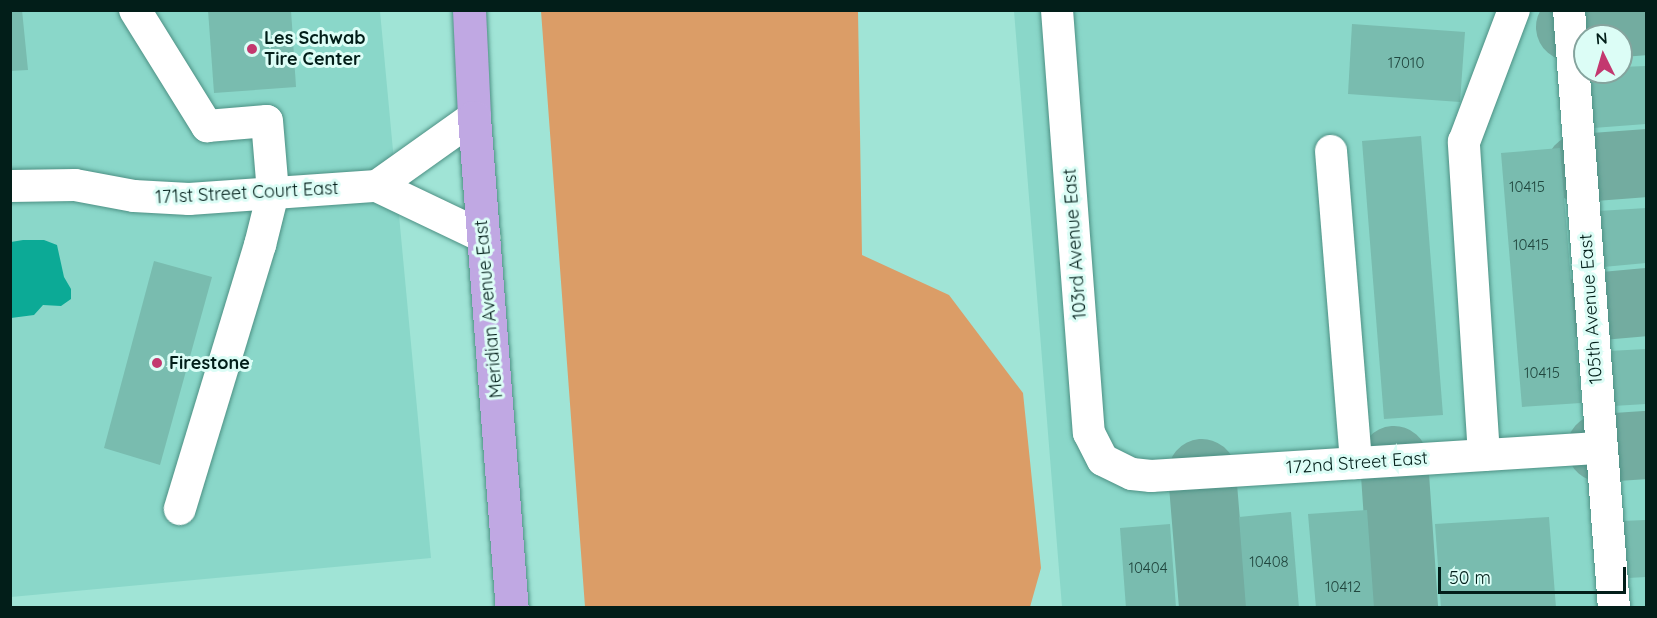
<!DOCTYPE html>
<html>
<head>
<meta charset="utf-8">
<style>
  body { margin:0 }
  #map { position:relative; width:1657px; height:618px; overflow:hidden; background:#a0e4d6; font-family:Quicksand,sans-serif }
  div>[style] { position:absolute }
  .built>* { inset:0; background:#8ad7c9 }
  .green>* { inset:0; background:#db9d67 }
  .water>* { inset:0; background:#0caa96 }
  .taxiway>* { height:68px; margin:-34px; padding:0 34px; transform-origin:34px; border-radius:34px; background:#73aca0 }
  .building>* { inset:0; background:#79bcaf }
  .roads { filter:drop-shadow(0 0 2px #4d9084) drop-shadow(0 0 2px #4d9084) }
  .minor>* { height:32px; margin:-16px; padding:0 16px; transform-origin:16px; border-radius:16px; background:#fff }
  .major>* { height:33px; margin:-16.5px; padding:0 16.5px; transform-origin:16.5px; border-radius:16.5px; background:#c0a8e3 }
  .dots>* { width:16px; height:16px; translate:-50% -50%; box-sizing:border-box; border:3px solid #dcfdf6; border-radius:50% }
  span { translate:-50% -50%; white-space:nowrap; text-align:center; line-height:1.15; -webkit-text-stroke:6px #dcfdf6; paint-order:stroke }
  .number-label { font-size:15px; color:#20463e }
  .number-label span { -webkit-text-stroke-width:0 }
  .poi-label { font-size:18px; color:#021e19; font-weight:700 }
  .left { translate:0 -50%; text-align:left }
  .street-label { font-size:18px; color:#021e19 }
  .frame { position:absolute; inset:0; border:12px solid #021e19; pointer-events:none }
  .north { position:absolute; left:1573px; top:24px; width:60px; height:60px; box-sizing:border-box; background:#dcfdf6; border:2px solid #85a49e; border-radius:50%; rotate:355deg; font-size:16px; font-weight:700; line-height:24px; text-align:center; color:#021e19 }
  .north::after { content:''; display:block; margin:auto; width:21px; height:27px; background:#c3386f; clip-path:polygon(50% 0,100% 100%,50% 72%,0 100%) }
  .scale { position:absolute; left:1438px; top:567px; width:188px; height:27px; box-sizing:border-box; border:3px solid #021e19; border-top:0; padding-left:8px; font-size:18px; line-height:21px; white-space:nowrap; color:#021e19; -webkit-text-stroke:4px #dcfdf6; paint-order:stroke }
</style>
</head>
<body>
<div id="map">
  <div class="built">
    <i style="clip-path:polygon(11px 11px,380px 11px,431px 558px,11px 597px)"></i>
    <i style="clip-path:polygon(evenodd,1014px 11px,1646px 11px,1646px 607px,1062px 607px,1014px 11px,1585px 36px,1621px 36px,1621px 72px,1585px 72px,1585px 36px)"></i>
  </div>
  <div class="green">
    <i style="clip-path:polygon(541px 11px,858px 11px,862px 255px,949px 295px,1023px 393px,1041px 568px,1030px 607px,585px 607px)"></i>
  </div>
  <div class="water">
    <i style="clip-path:polygon(23px 240px,44px 240px,57px 245px,64px 277px,71px 289px,71px 299px,61px 306px,43px 305px,34px 315px,11px 318px,11px 242px)"></i>
  </div>
  <div class="taxiway">
    <i style="left:1570px;top:27px;width:76px;rotate:-4.5deg"></i>
    <i style="left:1580px;top:168px;width:66px;rotate:-4.3deg"></i>
    <i style="left:1591px;top:307px;width:55px;rotate:-5.2deg"></i>
    <i style="left:1601px;top:448px;width:45px;rotate:-3.8deg"></i>
    <i style="left:1394px;top:460px;width:148px;rotate:86.1deg"></i>
    <i style="left:1202px;top:473px;width:135px;rotate:85.3deg"></i>
  </div>
  <div class="building">
    <i style="clip-path:polygon(10px 10px,22px 10px,28px 70px,10px 71px)"></i>
    <i style="clip-path:polygon(208px 10px,291px 10px,296px 87px,214px 93px)"></i>
    <i style="clip-path:polygon(1352px 24px,1465px 32px,1460px 102px,1348px 94px)"></i>
    <i style="clip-path:polygon(1646px 66px,1646px 124px,1593px 128px,1589px 72px,1621px 72px,1621px 67px)"></i>
    <i style="clip-path:polygon(1421px 136px,1443px 415px,1384px 419px,1362px 141px)"></i>
    <i style="clip-path:polygon(1560px 148px,1581px 403px,1522px 407px,1501px 153px)"></i>
    <i style="clip-path:polygon(1646px 208px,1646px 263px,1603px 267px,1599px 211px)"></i>
    <i style="clip-path:polygon(154px 261px,212px 277px,160px 465px,104px 448px)"></i>
    <i style="clip-path:polygon(1646px 349px,1646px 404px,1613px 406px,1609px 351px)"></i>
    <i style="clip-path:polygon(1367px 510px,1374px 608px,1316px 608px,1308px 514px)"></i>
    <i style="clip-path:polygon(1291px 512px,1299px 608px,1246px 608px,1239px 517px)"></i>
    <i style="clip-path:polygon(1549px 517px,1556px 608px,1441px 608px,1435px 524px)"></i>
    <i style="clip-path:polygon(1646px 520px,1646px 577px,1628px 578px,1622px 521px)"></i>
    <i style="clip-path:polygon(1170px 524px,1176px 608px,1126px 608px,1120px 528px)"></i>
  </div>
  <div class="roads">
    <div class="minor">
      <i style="left:135px;top:10px;width:137px;rotate:58.2deg"></i>
      <i style="left:207px;top:126px;width:60px;rotate:-4.8deg"></i>
      <i style="left:267px;top:121px;width:72px;rotate:85.2deg"></i>
      <i style="left:273px;top:193px;width:54px;rotate:104deg"></i>
      <i style="left:260px;top:245px;width:276px;rotate:106.9deg"></i>
      <i style="left:1057px;top:10px;width:424px;rotate:85.7deg"></i>
      <i style="left:1089px;top:433px;width:30px;rotate:63deg"></i>
      <i style="left:1103px;top:460px;width:32px;rotate:26deg"></i>
      <i style="left:1132px;top:474px;width:19px;rotate:6deg"></i>
      <i style="left:1151px;top:476px;width:451px;rotate:-3.6deg"></i>
      <i style="left:1569px;top:10px;width:600px;rotate:85.7deg"></i>
      <i style="left:1331px;top:151px;width:313px;rotate:85.4deg"></i>
      <i style="left:10px;top:186px;width:65px;rotate:-0.9deg"></i>
      <i style="left:75px;top:185px;width:60px;rotate:10.6deg"></i>
      <i style="left:134px;top:196px;width:55px;rotate:3.1deg"></i>
      <i style="left:189px;top:199px;width:188px;rotate:-4deg"></i>
      <i style="left:377px;top:186px;width:119px;rotate:25.5deg"></i>
      <i style="left:377px;top:186px;width:119px;rotate:-35.4deg"></i>
      <i style="left:1484px;top:455px;width:314px;rotate:-93.7deg"></i>
      <i style="left:1464px;top:142px;width:141px;rotate:-69.3deg"></i>
    </div>
    <div class="major">
      <i style="left:469px;top:10px;width:107px;rotate:87.3deg"></i>
      <i style="left:474px;top:117px;width:492px;rotate:85.6deg"></i>
    </div>
  </div>
  <div class="dots">
    <i style="left:252px;top:49px;background:#c3386f"></i>
    <i style="left:157px;top:363px;background:#c3386f"></i>
  </div>
  <div class="number-label">
    <span style="left:1406px;top:63px">17010</span>
    <span style="left:1527px;top:187px">10415</span>
    <span style="left:1531px;top:245px">10415</span>
    <span style="left:1542px;top:373px">10415</span>
    <span style="left:1269px;top:562px">10408</span>
    <span style="left:1148px;top:568px">10404</span>
    <span style="left:1343px;top:587px">10412</span>
  </div>
  <div class="poi-label">
    <span class="left" style="left:264px;top:49px">Les Schwab<br>Tire Center</span>
    <span class="left" style="left:169px;top:363px">Firestone</span>
  </div>
  <div class="street-label">
    <span style="left:247px;top:193px;rotate:-3deg">171st Street Court East</span>
    <span style="left:1075px;top:244px;rotate:-94deg">103rd Avenue East</span>
    <span style="left:489px;top:309px;rotate:-95deg">Meridian Avenue East</span>
    <span style="left:1591px;top:309px;rotate:-94deg">105th Avenue East</span>
    <span style="left:1357px;top:463px;rotate:-4deg">172nd Street East</span>
  </div>
  <div class="frame"></div>
  <div class="north">N</div>
  <div class="scale">50 m</div>
</div>
</body>
</html>
